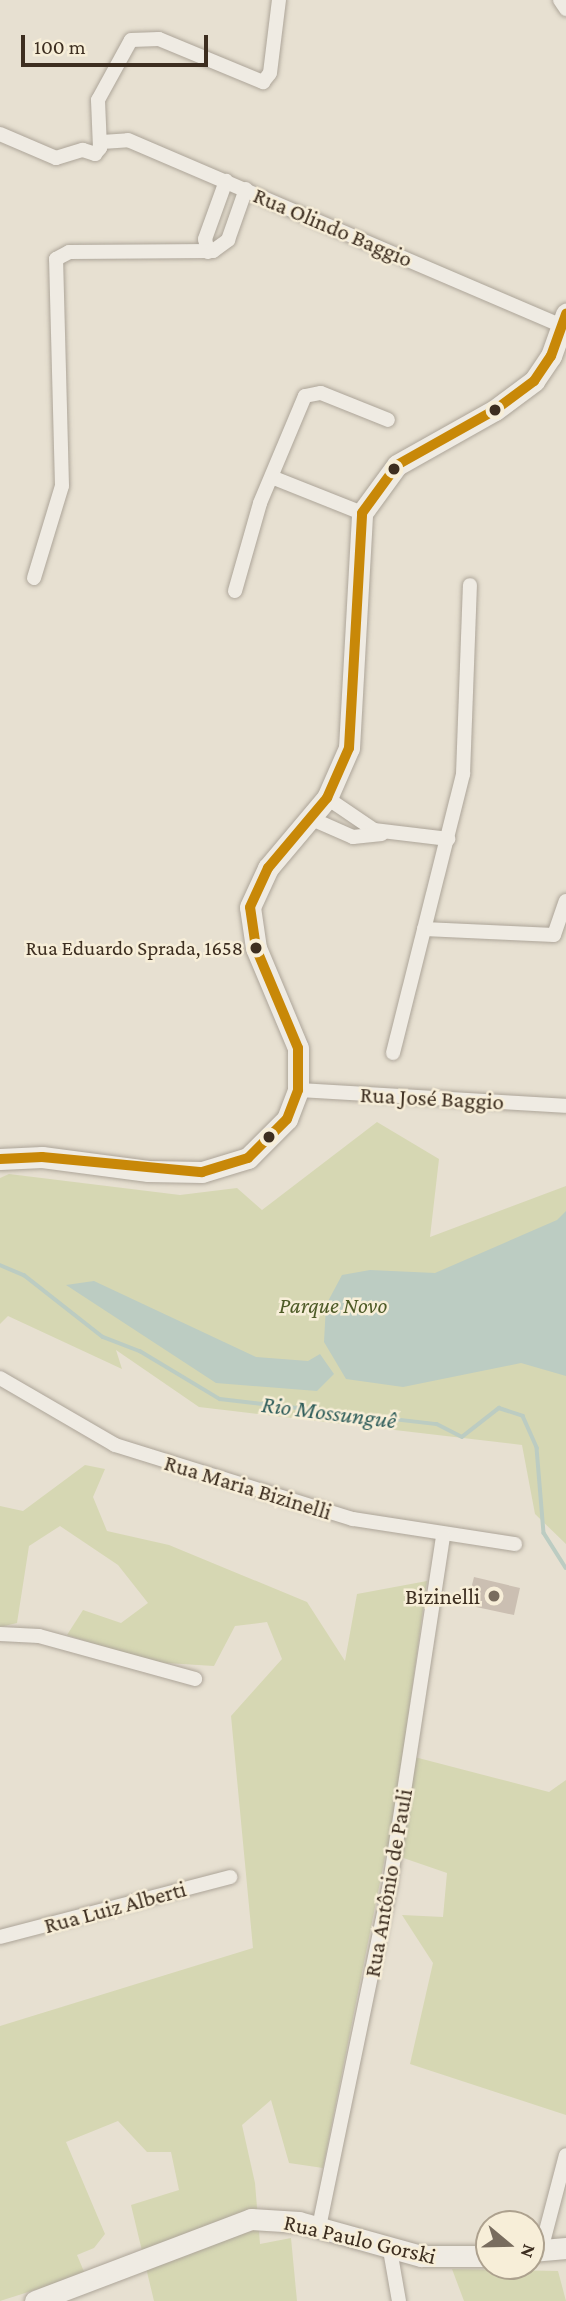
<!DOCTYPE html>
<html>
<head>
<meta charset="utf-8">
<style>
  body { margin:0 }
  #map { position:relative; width:566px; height:2301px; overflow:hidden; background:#e7e0d1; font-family:"Crimson Pro",serif }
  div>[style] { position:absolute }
  .green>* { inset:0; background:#d6d7b3 }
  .water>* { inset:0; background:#bcccc2 }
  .stream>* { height:3.5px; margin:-1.75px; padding:0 1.75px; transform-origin:1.75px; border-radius:1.75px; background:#bcccc2 }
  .building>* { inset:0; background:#cbbfb2 }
  .roads { filter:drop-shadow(0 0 2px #ada599) drop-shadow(0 0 2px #ada599) }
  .street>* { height:14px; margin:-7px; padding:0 7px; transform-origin:7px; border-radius:7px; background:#efebe3 }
  .secondary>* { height:21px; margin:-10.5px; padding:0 10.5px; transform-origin:10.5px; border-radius:10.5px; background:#efebe3 }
  .bus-1>* { height:10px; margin:-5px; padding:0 5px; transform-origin:5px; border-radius:5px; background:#c88808 }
  .dots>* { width:19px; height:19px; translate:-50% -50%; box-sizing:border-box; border:4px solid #f7eed8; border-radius:50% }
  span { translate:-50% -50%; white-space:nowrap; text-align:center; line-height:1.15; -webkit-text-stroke:5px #f7eed8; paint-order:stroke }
  .bus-label { font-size:21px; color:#3d2e20 }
  .right { translate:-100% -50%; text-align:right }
  .street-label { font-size:23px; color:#3d2e20 }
  .park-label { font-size:23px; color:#4d5a26; font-style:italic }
  .poi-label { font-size:23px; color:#3d2e20 }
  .water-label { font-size:24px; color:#2f5d5a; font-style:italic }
  .north { position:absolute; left:475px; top:2210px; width:70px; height:70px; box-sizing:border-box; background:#f7eed8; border:2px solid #ada18e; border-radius:50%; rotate:109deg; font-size:19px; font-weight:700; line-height:28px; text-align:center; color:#3d2e20 }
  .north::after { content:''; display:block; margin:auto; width:24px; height:32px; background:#786c5e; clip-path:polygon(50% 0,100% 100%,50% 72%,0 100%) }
  .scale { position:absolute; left:21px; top:35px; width:187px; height:32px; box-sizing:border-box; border:4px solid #3d2e20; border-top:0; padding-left:9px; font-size:21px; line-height:24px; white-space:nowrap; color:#3d2e20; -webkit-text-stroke:5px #f7eed8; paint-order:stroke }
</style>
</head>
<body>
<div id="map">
  <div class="green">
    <i style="clip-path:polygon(377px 1122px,439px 1159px,430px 1237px,566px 1186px,566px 1544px,535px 1514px,522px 1445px,199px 1407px,116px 1350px,122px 1369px,8px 1316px,0 1324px,0 1178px,9px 1174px,180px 1195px,237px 1188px,262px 1210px)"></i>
    <i style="clip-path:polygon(85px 1465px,105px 1469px,93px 1497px,107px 1531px,169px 1545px,307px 1602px,345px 1661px,357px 1594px,427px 1581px,403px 1754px,549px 1792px,566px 1780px,566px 2115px,410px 2064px,433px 1963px,402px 1915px,443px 1917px,447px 1873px,386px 1852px,323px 2168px,289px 2163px,271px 2100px,242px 2125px,255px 2183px,260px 2244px,291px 2238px,297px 2301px,154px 2301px,131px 2205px,179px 2190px,171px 2152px,147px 2152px,118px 2121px,66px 2142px,105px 2234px,94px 2248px,77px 2255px,85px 2274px,0 2301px,0 2026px,253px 1948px,231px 1716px,282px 1659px,267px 1622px,235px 1626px,214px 1666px,150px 1662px,67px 1635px,83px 1610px,121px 1623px,148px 1603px,118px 1565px,60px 1526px,29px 1546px,17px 1623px,0 1627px,0 1506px,23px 1511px)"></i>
    <i style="clip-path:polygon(452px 2269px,558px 2271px,566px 2301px,464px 2301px)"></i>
  </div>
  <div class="water">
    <i style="clip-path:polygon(566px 1211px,566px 1376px,521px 1363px,403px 1387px,346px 1379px,324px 1342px,326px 1305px,342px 1275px,370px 1270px,435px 1273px,557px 1220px)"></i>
    <i style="clip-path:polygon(94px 1281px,256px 1357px,308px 1361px,320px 1354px,334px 1374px,317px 1391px,216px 1383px,66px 1285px)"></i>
  </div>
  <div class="stream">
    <i style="left:0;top:1265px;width:26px;rotate:23deg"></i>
    <i style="left:24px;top:1275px;width:100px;rotate:38.1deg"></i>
    <i style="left:103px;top:1337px;width:40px;rotate:21deg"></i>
    <i style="left:140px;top:1351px;width:93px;rotate:31deg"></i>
    <i style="left:220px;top:1399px;width:218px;rotate:6.6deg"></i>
    <i style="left:437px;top:1424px;width:28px;rotate:27deg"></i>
    <i style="left:462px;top:1437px;width:47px;rotate:-38.1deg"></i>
    <i style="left:499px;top:1408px;width:25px;rotate:18deg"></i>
    <i style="left:523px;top:1416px;width:35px;rotate:66deg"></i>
    <i style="left:537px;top:1448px;width:85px;rotate:85.3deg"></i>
    <i style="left:544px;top:1533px;width:41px;rotate:57.8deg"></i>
  </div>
  <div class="building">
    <i style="clip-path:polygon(474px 1577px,520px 1588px,514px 1615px,467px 1605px)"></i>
  </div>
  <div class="roads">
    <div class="street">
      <i style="left:560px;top:0;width:11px;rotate:56deg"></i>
      <i style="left:0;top:134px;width:61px;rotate:23.2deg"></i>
      <i style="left:56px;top:158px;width:28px;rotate:-17deg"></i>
      <i style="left:102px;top:142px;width:26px;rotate:-4deg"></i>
      <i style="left:128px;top:140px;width:472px;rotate:23.2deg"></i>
      <i style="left:83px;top:150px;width:13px;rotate:18deg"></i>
      <i style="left:95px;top:154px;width:8px;rotate:-50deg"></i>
      <i style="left:100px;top:148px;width:48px;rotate:-92.4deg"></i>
      <i style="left:98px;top:100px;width:68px;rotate:-61.2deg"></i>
      <i style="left:131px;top:40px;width:28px;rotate:-2deg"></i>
      <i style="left:159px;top:39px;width:113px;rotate:22.5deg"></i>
      <i style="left:263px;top:82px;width:11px;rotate:-52deg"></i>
      <i style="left:270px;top:73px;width:74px;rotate:-83deg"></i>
      <i style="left:208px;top:252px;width:13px;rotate:-103deg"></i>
      <i style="left:205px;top:239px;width:62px;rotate:-70.1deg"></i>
      <i style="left:274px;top:478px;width:95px;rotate:21.7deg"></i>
      <i style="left:34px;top:578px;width:96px;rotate:-73.1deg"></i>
      <i style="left:62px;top:486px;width:227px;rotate:-91.5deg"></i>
      <i style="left:56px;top:259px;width:15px;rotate:-28deg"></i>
      <i style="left:69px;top:252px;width:144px;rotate:-0.4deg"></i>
      <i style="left:213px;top:251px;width:19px;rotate:-36deg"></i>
      <i style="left:228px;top:240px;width:54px;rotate:-70.6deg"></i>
      <i style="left:235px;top:591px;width:91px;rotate:-74.1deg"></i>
      <i style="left:260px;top:503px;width:116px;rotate:-67.2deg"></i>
      <i style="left:305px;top:396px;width:16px;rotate:-11deg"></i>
      <i style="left:321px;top:393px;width:72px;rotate:21.9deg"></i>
      <i style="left:327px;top:798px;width:57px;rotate:34.2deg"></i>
      <i style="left:374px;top:830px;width:75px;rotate:6.9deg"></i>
      <i style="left:312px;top:819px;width:45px;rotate:23.7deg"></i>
      <i style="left:353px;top:837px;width:29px;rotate:-6deg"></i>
      <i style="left:424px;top:929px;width:130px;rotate:2.6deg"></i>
      <i style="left:554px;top:935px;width:36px;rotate:-71deg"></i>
      <i style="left:393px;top:1053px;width:288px;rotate:-75.9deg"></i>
      <i style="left:463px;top:774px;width:189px;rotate:-87.9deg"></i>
      <i style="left:298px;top:1090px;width:268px;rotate:3.4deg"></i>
      <i style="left:0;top:1378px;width:133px;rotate:30.2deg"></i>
      <i style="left:115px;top:1445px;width:249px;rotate:17.3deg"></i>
      <i style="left:353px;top:1519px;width:164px;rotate:8.8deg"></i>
      <i style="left:0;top:1634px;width:39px;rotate:3deg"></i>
      <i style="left:39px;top:1636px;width:162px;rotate:15.4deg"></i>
      <i style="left:0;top:1937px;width:238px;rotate:-14.6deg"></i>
      <i style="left:319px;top:2227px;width:351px;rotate:-78.3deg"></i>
      <i style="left:390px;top:1883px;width:352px;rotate:-81.3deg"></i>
      <i style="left:390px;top:2250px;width:52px;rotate:80deg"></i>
      <i style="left:541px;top:2250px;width:98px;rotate:-75.3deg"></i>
    </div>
    <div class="secondary">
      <i style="left:0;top:1159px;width:42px;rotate:-2.7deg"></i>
      <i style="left:42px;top:1157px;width:107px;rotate:7.5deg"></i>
      <i style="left:148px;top:1171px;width:54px;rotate:1.1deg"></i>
      <i style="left:202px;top:1172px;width:48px;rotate:-16.9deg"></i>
      <i style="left:248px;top:1158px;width:55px;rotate:-45deg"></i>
      <i style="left:287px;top:1119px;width:31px;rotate:-69deg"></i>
      <i style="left:298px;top:1090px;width:42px;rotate:-90deg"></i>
      <i style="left:298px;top:1048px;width:108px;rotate:-112.8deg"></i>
      <i style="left:256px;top:948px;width:41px;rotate:-98.3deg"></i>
      <i style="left:250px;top:907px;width:43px;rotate:-65.2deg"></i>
      <i style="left:268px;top:868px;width:92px;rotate:-49.9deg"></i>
      <i style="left:327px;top:798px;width:55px;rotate:-66.3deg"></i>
      <i style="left:349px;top:748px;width:235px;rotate:-86.8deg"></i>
      <i style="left:362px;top:513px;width:59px;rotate:-53.9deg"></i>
      <i style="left:397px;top:465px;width:112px;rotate:-29.3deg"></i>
      <i style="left:495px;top:410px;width:49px;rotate:-36.6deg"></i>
      <i style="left:534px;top:381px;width:30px;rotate:-56deg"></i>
      <i style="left:551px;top:356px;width:45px;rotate:-70.3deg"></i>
      <i style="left:531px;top:2251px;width:35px;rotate:-5deg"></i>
      <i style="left:35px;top:2301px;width:231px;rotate:-20.8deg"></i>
      <i style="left:251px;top:2219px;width:48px;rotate:3.6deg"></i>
      <i style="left:299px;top:2222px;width:127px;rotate:15.6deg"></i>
      <i style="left:421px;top:2256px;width:68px"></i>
    </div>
  </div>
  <div class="bus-1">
    <i style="left:0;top:1159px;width:42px;rotate:-2.7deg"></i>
    <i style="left:42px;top:1157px;width:161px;rotate:5.4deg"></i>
    <i style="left:202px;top:1172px;width:48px;rotate:-16.9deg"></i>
    <i style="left:248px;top:1158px;width:55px;rotate:-45deg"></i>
    <i style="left:287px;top:1119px;width:31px;rotate:-69deg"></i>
    <i style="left:298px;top:1090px;width:42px;rotate:-90deg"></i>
    <i style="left:298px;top:1048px;width:108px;rotate:-112.8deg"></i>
    <i style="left:256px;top:948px;width:41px;rotate:-98.3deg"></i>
    <i style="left:250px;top:907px;width:43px;rotate:-65.2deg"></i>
    <i style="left:268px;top:868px;width:92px;rotate:-49.9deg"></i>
    <i style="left:327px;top:798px;width:55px;rotate:-66.3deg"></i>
    <i style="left:349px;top:748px;width:235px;rotate:-86.8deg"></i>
    <i style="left:362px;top:513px;width:59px;rotate:-53.9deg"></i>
    <i style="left:397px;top:465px;width:112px;rotate:-29.3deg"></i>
    <i style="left:495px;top:410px;width:49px;rotate:-36.6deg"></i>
    <i style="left:534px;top:381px;width:30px;rotate:-56deg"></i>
    <i style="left:551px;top:356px;width:45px;rotate:-70.3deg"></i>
  </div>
  <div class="dots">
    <i style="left:495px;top:410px;background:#3d2e20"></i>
    <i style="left:394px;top:469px;background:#3d2e20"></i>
    <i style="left:256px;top:948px;background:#3d2e20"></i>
    <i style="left:269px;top:1137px;background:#3d2e20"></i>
    <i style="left:494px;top:1596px;background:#786c5e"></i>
  </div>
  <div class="bus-label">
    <span class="right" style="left:243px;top:948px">Rua Eduardo Sprada, 1658</span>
  </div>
  <div class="street-label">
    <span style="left:333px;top:227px;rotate:23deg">Rua Olindo Baggio</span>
    <span style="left:432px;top:1098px;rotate:3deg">Rua José Baggio</span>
    <span style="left:248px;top:1487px;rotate:17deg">Rua Maria Bizinelli</span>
    <span style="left:388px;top:1883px;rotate:-80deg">Rua Antônio de Pauli</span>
    <span style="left:115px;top:1907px;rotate:-15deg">Rua Luiz Alberti</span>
    <span style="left:360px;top:2239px;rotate:13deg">Rua Paulo Gorski</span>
  </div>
  <div class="park-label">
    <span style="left:333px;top:1305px">Parque Novo</span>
  </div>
  <div class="poi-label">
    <span class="right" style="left:480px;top:1596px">Bizinelli</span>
  </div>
  <div class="water-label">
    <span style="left:329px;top:1412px;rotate:7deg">Rio Mossunguê</span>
  </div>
  <div class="north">N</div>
  <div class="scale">100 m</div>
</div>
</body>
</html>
